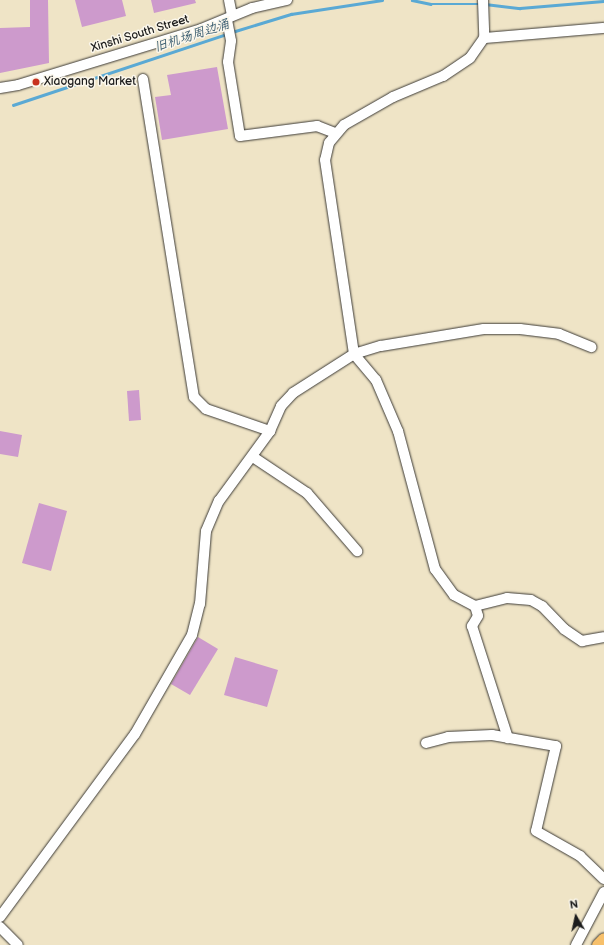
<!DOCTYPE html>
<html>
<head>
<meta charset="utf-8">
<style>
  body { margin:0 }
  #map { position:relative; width:604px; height:945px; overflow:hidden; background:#efe4c6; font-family:"Balsamiq Sans","LXGW WenKai TC",sans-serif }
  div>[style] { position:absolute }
  .stream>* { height:2.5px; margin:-1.25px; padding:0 1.25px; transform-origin:1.25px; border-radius:1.25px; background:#5aa9d4 }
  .building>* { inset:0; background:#cd9acc }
  .roads { filter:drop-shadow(0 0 1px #3c3a36) drop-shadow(0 0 1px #3c3a36) }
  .minor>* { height:10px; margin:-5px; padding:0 5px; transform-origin:5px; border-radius:5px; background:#fff }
  .major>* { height:13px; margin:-6.5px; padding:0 6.5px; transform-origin:6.5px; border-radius:6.5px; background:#f7c06b }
  .dots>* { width:11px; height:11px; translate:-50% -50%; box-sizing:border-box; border:2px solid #fbf7ec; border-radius:50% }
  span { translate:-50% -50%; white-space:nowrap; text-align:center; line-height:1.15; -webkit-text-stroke:3px #fbf7ec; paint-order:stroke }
  .street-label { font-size:12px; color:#1c1c1c }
  .poi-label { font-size:12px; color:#1c1c1c }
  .left { translate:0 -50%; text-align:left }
  .water-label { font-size:13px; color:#385b6f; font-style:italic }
  .north { position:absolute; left:556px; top:897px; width:40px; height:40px; -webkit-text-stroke:3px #fbf7ec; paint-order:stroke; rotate:351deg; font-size:11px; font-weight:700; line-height:16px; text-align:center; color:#1c1c1c }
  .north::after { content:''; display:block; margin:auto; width:14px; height:18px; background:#1c1c1c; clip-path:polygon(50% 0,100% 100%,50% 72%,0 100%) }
</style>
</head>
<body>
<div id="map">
  <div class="stream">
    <i style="left:412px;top:0;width:19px;rotate:12deg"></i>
    <i style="left:431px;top:4px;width:49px"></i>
    <i style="left:485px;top:4px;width:35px;rotate:7deg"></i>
    <i style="left:520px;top:8px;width:84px;rotate:-4.8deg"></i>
    <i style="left:232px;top:32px;width:62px;rotate:-17deg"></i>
    <i style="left:291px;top:14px;width:92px;rotate:-8.7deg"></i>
    <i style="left:13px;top:105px;width:225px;rotate:-18.4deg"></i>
  </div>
  <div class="building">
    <i style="clip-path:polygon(30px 0,48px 0,49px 63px,0 73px,0 28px,30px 27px)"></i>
    <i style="clip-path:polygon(75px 0,122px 0,126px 16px,82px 27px)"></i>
    <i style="clip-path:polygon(151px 0,195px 0,196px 3px,154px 13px)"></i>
    <i style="clip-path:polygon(217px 67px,228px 129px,162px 140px,155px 97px,171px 95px,167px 75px)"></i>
    <i style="clip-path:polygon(139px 390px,141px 420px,129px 421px,127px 391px)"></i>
    <i style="clip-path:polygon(0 431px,22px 435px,18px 457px,0 454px)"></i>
    <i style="clip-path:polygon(39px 503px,67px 511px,51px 571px,22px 563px)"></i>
    <i style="clip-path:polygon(198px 637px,218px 649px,190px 695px,171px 684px)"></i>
    <i style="clip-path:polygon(235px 657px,278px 670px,267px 707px,224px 695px)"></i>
  </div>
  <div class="roads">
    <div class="minor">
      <i style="left:229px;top:0;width:16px;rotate:79deg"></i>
      <i style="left:483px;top:0;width:38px;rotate:88deg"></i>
      <i style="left:484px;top:38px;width:24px;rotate:125deg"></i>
      <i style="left:470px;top:58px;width:32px;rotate:146deg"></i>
      <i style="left:443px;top:76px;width:54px;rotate:157.2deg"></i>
      <i style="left:393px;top:97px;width:56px;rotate:150.3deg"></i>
      <i style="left:344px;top:125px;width:23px;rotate:130deg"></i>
      <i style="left:329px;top:143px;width:17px;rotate:103deg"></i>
      <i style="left:325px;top:160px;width:196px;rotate:81.5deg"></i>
      <i style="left:354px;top:354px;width:34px;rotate:50deg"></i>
      <i style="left:376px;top:380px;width:56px;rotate:66.7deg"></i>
      <i style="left:398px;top:431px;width:143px;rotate:75deg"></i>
      <i style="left:435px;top:569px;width:32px;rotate:54deg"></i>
      <i style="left:454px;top:595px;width:24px;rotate:28deg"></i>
      <i style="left:475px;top:606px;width:33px;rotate:-14deg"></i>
      <i style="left:507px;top:598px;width:24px;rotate:5deg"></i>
      <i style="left:531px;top:600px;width:13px;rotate:29deg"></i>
      <i style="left:542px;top:606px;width:32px;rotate:46deg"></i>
      <i style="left:564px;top:629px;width:22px;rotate:34deg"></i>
      <i style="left:582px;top:641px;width:22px;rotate:-10deg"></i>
      <i style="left:227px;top:20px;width:21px;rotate:79deg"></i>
      <i style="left:231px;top:41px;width:21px;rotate:98deg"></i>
      <i style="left:228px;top:62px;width:75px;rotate:80.8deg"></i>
      <i style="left:240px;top:136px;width:78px;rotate:-7.4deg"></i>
      <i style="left:317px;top:126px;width:19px;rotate:21deg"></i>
      <i style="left:484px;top:38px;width:120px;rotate:-4.8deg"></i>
      <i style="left:143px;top:79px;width:322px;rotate:80.9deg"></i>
      <i style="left:194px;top:397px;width:17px;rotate:45deg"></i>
      <i style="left:206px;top:409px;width:68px;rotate:19deg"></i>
      <i style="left:0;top:88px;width:18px;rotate:-9deg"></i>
      <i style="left:18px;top:85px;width:191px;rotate:-17deg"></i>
      <i style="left:201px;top:29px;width:55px;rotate:-22.4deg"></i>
      <i style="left:252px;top:8px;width:36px;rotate:-13deg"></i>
      <i style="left:253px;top:457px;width:65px;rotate:33.7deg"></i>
      <i style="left:307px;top:493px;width:77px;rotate:49.2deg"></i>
      <i style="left:475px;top:606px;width:10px;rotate:73deg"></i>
      <i style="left:478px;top:616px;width:12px;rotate:121deg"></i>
      <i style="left:472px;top:626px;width:118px;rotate:72.2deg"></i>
      <i style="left:426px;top:743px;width:23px;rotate:-15deg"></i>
      <i style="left:448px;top:737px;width:44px;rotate:-2.6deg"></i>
      <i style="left:492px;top:735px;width:65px;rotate:9.8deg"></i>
      <i style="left:556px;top:746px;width:87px;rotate:103.2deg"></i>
      <i style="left:536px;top:831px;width:51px;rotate:29.6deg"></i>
      <i style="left:580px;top:856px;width:33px;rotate:44deg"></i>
      <i style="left:0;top:917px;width:227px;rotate:-53.6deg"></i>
      <i style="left:135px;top:734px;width:114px;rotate:-60.1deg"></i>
      <i style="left:192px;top:635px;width:32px;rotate:-76deg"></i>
      <i style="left:200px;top:604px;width:73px;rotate:-85.3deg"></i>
      <i style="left:206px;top:531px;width:33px;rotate:-67deg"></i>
      <i style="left:219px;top:501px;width:87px;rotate:-53.9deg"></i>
      <i style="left:270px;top:431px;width:27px;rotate:-66deg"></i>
      <i style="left:281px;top:406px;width:18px;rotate:-47deg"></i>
      <i style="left:293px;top:393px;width:72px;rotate:-32.6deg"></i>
      <i style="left:354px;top:354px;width:28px;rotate:-17deg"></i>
      <i style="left:381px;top:346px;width:104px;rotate:-9.4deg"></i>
      <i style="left:484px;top:329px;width:36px"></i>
      <i style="left:520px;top:329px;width:39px;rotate:7deg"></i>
      <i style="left:559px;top:334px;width:35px;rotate:22deg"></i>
      <i style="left:0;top:927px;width:25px;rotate:45deg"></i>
      <i style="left:576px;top:945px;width:60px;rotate:-62.2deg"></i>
    </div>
    <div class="major">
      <i style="left:598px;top:945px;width:8px;rotate:-45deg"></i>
    </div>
  </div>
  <div class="dots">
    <i style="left:36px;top:82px;background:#c8321e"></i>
  </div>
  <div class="street-label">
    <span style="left:140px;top:34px;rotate:-17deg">Xinshi South Street</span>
  </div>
  <div class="poi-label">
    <span class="left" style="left:44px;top:82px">Xiaogang Market</span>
  </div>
  <div class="water-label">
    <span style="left:192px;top:36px;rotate:-18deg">旧机场周边涌</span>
  </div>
  <div class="north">N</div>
</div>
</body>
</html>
